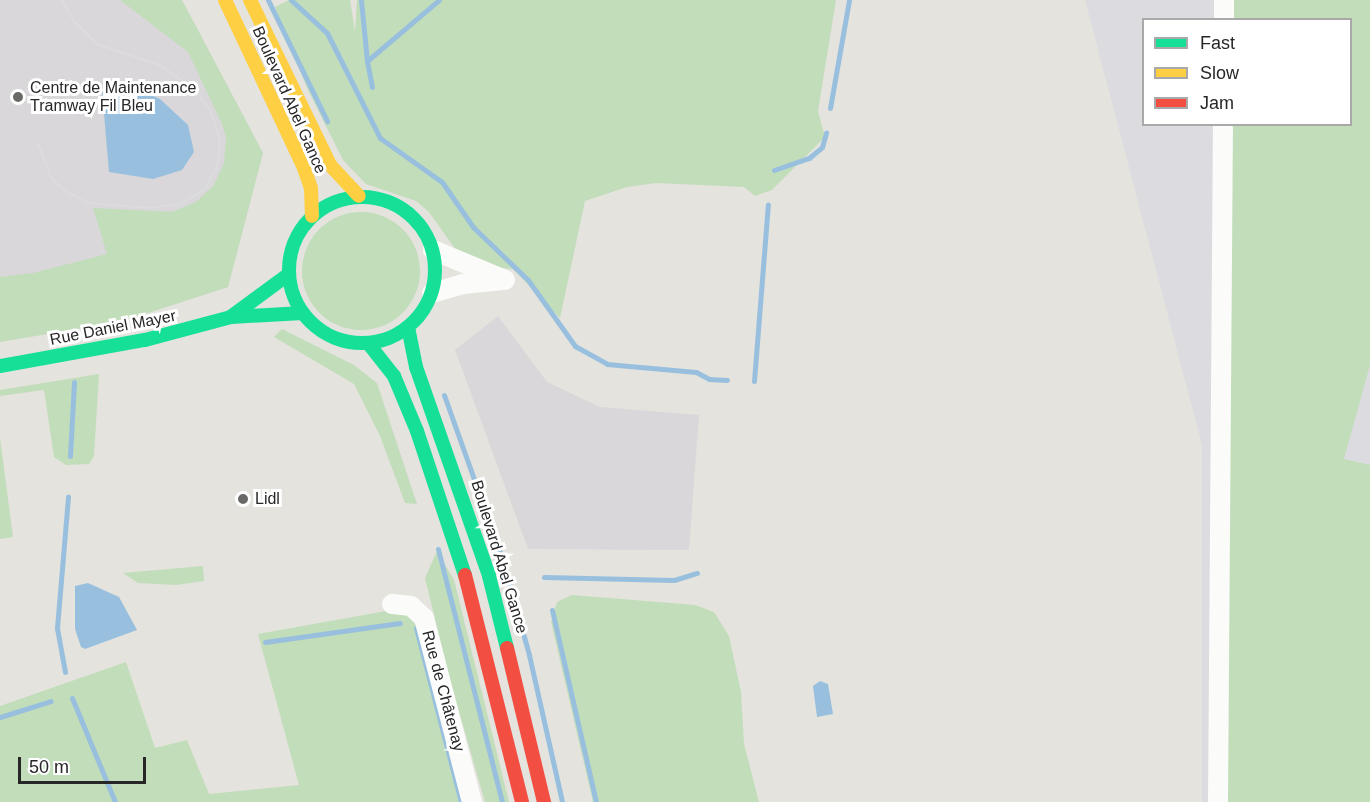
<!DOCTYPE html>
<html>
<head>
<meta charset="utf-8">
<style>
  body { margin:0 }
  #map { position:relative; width:1370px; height:802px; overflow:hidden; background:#e4e3de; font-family:Helvetica,sans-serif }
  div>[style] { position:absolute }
  .industrial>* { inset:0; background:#d9d7d9 }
  .airport>* { inset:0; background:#dcdbdf }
  .green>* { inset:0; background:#c2ddba }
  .round { border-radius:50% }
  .water>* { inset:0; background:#98c0de }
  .stream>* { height:5px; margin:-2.5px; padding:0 2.5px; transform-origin:2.5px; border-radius:2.5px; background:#98c0de }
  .street>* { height:20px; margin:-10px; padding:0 10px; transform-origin:10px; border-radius:10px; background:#fbfbfa }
  .fast>* { height:14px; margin:-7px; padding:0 7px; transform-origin:7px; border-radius:7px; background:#16e098 }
  .fast>.ring { margin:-7px; padding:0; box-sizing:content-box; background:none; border:14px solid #16e098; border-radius:50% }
  .slow>* { height:14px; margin:-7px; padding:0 7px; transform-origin:7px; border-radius:7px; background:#ffcf43 }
  .jam>* { height:14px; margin:-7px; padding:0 7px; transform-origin:7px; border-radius:7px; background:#f24e42 }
  .tram>* { height:1.5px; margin:-0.75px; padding:0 0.75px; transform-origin:0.75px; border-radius:0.75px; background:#dcdbdd }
  .dots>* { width:16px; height:16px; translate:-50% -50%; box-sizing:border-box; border:3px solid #fff; border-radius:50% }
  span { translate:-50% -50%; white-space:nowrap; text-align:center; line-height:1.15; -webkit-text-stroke:6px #fff; paint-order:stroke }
  .poi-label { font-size:16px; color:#272727 }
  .left { translate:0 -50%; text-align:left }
  .street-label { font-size:16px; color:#272727 }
  .legend { position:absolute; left:1142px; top:18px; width:210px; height:108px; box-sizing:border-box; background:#fff; border:2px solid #a9a9a9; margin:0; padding:8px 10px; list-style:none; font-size:18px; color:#272727 }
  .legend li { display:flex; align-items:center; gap:12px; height:30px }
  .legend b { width:30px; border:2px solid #a9a9a9 }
  .scale { position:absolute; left:18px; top:757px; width:128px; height:27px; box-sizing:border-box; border:3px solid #272727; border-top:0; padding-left:8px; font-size:18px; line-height:21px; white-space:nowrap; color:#272727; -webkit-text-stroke:4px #fff; paint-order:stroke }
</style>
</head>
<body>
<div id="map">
  <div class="industrial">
    <i style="clip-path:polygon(0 0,182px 0,263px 153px,228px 287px,123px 321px,0 342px)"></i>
    <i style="clip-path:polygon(498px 316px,547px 382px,600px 407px,699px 415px,689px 550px,528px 549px,455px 350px)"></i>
  </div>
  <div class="airport">
    <i style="clip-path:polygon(evenodd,1085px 0,1370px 0,1370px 802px,1202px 802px,1202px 445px,1085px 0,1144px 20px,1350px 20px,1350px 124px,1144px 124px,1144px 20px)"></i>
  </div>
  <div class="green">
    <i style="clip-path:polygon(120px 0,182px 0,263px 153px,228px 287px,123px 321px,0 342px,0 277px,33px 273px,107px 254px,93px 208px,172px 212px,196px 202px,214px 185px,224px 163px,226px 137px,222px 124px,188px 52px)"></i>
    <i style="clip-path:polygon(289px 0,350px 0,355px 32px,357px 0,836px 0,818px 111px,825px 137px,772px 190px,755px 196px,744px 187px,656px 183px,627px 187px,585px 201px,560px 318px,513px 269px,494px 267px,458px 253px,429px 212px,416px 201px,366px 184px,343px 160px,307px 88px,275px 7px)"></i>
    <i style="clip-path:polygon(1222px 0,1370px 0,1370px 365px,1344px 459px,1370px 465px,1370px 802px,1219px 802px,1222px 125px,1350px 124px,1350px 20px,1222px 19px)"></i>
    <i class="round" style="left:302px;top:212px;width:118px;height:118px"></i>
    <i style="clip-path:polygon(282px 329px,354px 365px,377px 383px,417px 504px,405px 503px,380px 436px,354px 384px,274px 337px)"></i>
    <i style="clip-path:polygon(99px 374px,94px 456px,89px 464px,66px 465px,54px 457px,44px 390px,0 396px,0 390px)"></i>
    <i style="clip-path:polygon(0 438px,13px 537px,0 539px)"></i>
    <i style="clip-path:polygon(437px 551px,454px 580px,509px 802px,485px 802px,450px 680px,425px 578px)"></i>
    <i style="clip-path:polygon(203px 566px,204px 581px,176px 585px,138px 583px,123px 573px)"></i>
    <i style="clip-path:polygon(572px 595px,695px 605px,714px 612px,729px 636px,741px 692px,744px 744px,759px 802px,593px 802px,551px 622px,557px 602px)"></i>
    <i style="clip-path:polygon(386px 611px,413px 613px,466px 802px,0 802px,0 706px,126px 662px,155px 748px,187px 740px,209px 794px,299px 785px,258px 634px)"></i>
  </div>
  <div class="water">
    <i style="clip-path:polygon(117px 81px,160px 99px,188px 125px,194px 152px,182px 170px,153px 179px,109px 172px,102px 90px,107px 84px)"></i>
    <i style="clip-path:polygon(88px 583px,119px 597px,137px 630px,85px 649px,81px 647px,75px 629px,75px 586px)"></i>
    <i style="clip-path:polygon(820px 681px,828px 684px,833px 714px,817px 717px,813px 686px)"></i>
  </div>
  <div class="stream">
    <i style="left:268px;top:0;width:135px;rotate:64deg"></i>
    <i style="left:291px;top:0;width:49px;rotate:42.5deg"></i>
    <i style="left:327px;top:33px;width:118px;rotate:63.2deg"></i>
    <i style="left:380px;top:138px;width:76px;rotate:35.4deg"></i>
    <i style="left:442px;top:182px;width:55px;rotate:55.4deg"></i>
    <i style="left:473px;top:227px;width:76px;rotate:43.9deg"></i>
    <i style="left:528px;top:280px;width:81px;rotate:54.5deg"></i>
    <i style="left:575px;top:346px;width:37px;rotate:29deg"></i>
    <i style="left:607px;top:364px;width:89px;rotate:5.1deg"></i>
    <i style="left:696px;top:372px;width:15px;rotate:28deg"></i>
    <i style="left:709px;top:379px;width:18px;rotate:3deg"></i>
    <i style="left:361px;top:0;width:61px;rotate:84.4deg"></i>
    <i style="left:372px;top:87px;width:26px;rotate:-101deg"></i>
    <i style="left:367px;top:61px;width:94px;rotate:-40.3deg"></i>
    <i style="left:830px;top:108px;width:110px;rotate:-80deg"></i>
    <i style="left:774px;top:170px;width:37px;rotate:-19deg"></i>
    <i style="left:809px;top:158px;width:17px;rotate:-40deg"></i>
    <i style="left:822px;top:147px;width:15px;rotate:-74deg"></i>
    <i style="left:754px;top:381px;width:177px;rotate:-85.5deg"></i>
    <i style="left:444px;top:395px;width:173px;rotate:70.4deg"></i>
    <i style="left:502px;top:558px;width:101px;rotate:74.4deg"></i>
    <i style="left:529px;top:655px;width:151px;rotate:77.3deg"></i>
    <i style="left:70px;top:456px;width:74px;rotate:-86.9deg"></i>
    <i style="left:438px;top:549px;width:261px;rotate:75.8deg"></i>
    <i style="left:544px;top:577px;width:130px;rotate:1.3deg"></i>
    <i style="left:674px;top:580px;width:24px;rotate:-17deg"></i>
    <i style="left:552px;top:610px;width:197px;rotate:77.1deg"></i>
    <i style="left:416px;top:628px;width:180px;rotate:75.5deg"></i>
    <i style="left:265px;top:642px;width:136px;rotate:-8deg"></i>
    <i style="left:65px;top:672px;width:45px;rotate:-100.3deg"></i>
    <i style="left:57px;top:628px;width:132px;rotate:-85.2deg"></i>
    <i style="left:72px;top:698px;width:113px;rotate:67.5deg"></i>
    <i style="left:0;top:717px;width:53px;rotate:-17.4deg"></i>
  </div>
  <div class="street">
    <i style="left:1224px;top:20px;width:20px;rotate:-90deg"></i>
    <i style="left:433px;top:250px;width:78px;rotate:22.6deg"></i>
    <i style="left:432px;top:293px;width:32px;rotate:-16deg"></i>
    <i style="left:463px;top:284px;width:40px;rotate:-5.7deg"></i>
    <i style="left:392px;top:604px;width:19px;rotate:6deg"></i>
    <i style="left:411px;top:606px;width:18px;rotate:43deg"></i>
    <i style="left:424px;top:618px;width:190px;rotate:75.4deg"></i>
    <i style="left:1218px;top:802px;width:678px;rotate:-89.58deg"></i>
  </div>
  <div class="fast">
    <i class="ring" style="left:289px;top:197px;width:132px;height:132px"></i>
    <i style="left:232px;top:316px;width:71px;rotate:-36.4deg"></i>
    <i style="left:408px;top:327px;width:41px;rotate:78.7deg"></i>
    <i style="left:416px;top:367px;width:221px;rotate:70.7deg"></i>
    <i style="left:489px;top:576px;width:74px;rotate:76deg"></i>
    <i style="left:368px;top:343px;width:42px;rotate:51.8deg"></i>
    <i style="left:394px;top:376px;width:60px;rotate:67.3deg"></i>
    <i style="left:417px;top:431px;width:152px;rotate:71.6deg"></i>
    <i style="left:0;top:366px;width:147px;rotate:-10.2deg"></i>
    <i style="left:145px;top:340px;width:89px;rotate:-15deg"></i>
    <i style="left:231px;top:317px;width:72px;rotate:-3.2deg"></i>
  </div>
  <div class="slow">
    <i style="left:225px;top:0;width:186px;rotate:64.8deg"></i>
    <i style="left:304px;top:168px;width:21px;rotate:71deg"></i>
    <i style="left:311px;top:188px;width:28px;rotate:88deg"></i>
    <i style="left:250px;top:0;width:183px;rotate:64.1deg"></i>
    <i style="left:330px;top:165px;width:42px;rotate:46.9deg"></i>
  </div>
  <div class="jam">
    <i style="left:465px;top:575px;width:234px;rotate:75.9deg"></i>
    <i style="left:507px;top:648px;width:158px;rotate:76.5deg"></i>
  </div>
  <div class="tram">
    <i style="left:38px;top:142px;width:39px;rotate:69deg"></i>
    <i style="left:52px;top:178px;width:18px;rotate:45deg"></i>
    <i style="left:65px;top:191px;width:27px;rotate:27deg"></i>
    <i style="left:89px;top:203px;width:61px;rotate:4.7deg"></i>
    <i style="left:150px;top:208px;width:31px;rotate:-7deg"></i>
    <i style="left:181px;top:204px;width:28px;rotate:-32deg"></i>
    <i style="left:205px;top:189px;width:24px;rotate:-60deg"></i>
    <i style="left:217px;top:168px;width:26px;rotate:-83deg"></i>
    <i style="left:220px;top:142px;width:16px;rotate:-105deg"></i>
    <i style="left:216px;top:127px;width:18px;rotate:-109deg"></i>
    <i style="left:210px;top:110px;width:27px;rotate:-129deg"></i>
    <i style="left:193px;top:89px;width:39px;rotate:-144deg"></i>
    <i style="left:161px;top:66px;width:66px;rotate:-161.6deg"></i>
    <i style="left:98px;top:45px;width:33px;rotate:-136deg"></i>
    <i style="left:74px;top:22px;width:25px;rotate:-119deg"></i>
  </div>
  <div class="dots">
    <i style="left:18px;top:97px;background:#696967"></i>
    <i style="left:243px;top:499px;background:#696967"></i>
  </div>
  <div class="poi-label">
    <span class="left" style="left:30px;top:97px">Centre de Maintenance<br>Tramway Fil Bleu</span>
    <span class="left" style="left:255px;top:499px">Lidl</span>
  </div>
  <div class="street-label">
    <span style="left:289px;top:100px;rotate:66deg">Boulevard Abel Gance</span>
    <span style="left:113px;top:328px;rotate:-11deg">Rue Daniel Mayer</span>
    <span style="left:499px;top:557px;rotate:73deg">Boulevard Abel Gance</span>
    <span style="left:443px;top:691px;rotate:75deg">Rue de Châtenay</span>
  </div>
  <ul class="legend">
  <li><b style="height:8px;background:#16e098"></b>Fast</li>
  <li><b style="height:8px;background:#ffcf43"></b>Slow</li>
  <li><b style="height:8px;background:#f24e42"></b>Jam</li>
  </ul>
  <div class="scale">50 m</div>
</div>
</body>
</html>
